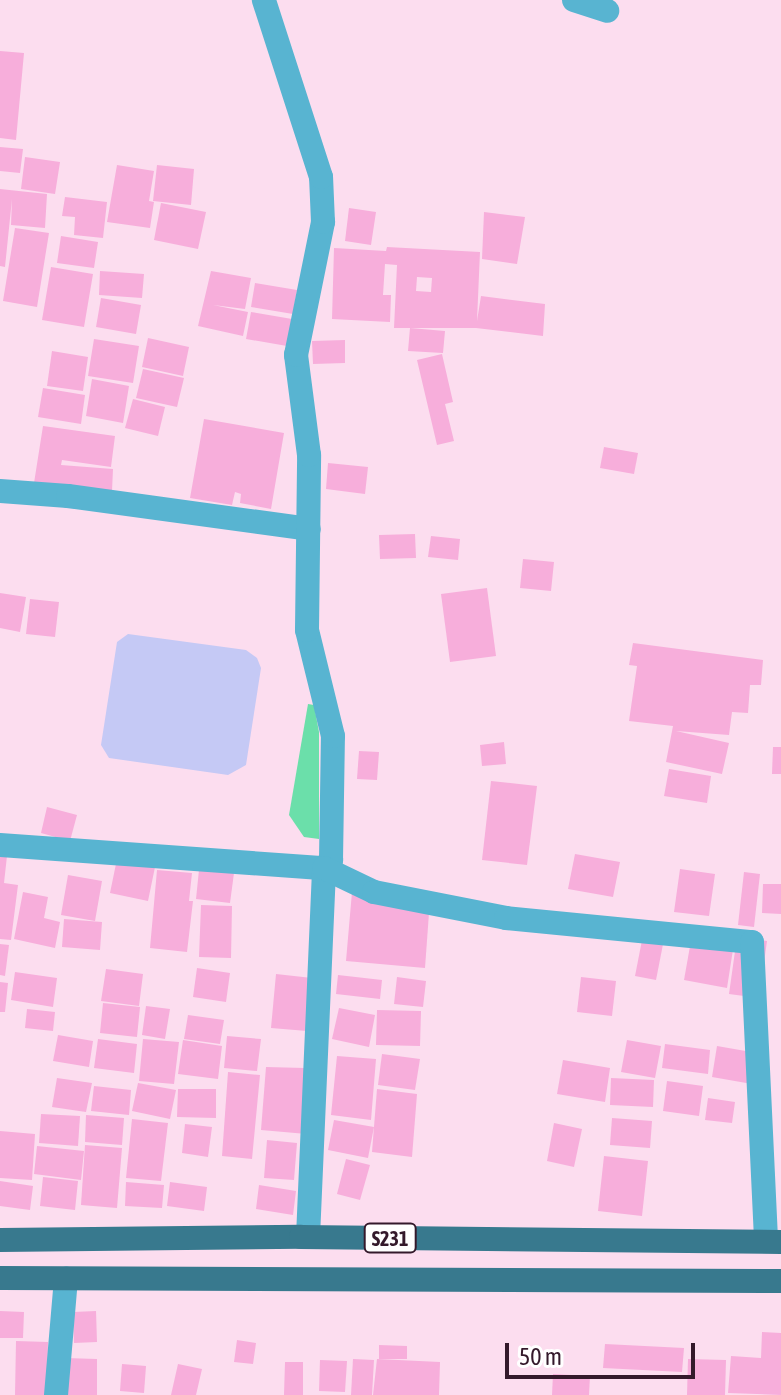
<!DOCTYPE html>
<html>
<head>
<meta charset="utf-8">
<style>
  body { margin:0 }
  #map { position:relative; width:781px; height:1395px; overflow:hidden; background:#fcddef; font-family:"Asap Condensed",sans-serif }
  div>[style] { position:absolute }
  .green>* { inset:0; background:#6bdfaa }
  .water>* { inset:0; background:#c5c9f5 }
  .building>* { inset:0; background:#f7aedb }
  .minor>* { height:24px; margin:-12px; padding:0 12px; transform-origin:12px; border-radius:12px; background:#58b4d1 }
  .major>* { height:24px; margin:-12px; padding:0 12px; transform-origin:12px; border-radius:12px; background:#38798e }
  span { translate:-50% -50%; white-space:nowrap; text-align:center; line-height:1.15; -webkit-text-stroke:8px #fff; paint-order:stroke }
  .shield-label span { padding:2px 6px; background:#fff; border:2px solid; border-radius:6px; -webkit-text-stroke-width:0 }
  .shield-label { font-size:20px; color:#34192b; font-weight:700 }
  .scale { position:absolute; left:505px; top:1343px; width:190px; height:36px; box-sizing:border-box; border:4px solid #34192b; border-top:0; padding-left:10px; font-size:24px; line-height:28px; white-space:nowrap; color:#34192b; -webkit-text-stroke:6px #fff; paint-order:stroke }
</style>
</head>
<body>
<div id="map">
  <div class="green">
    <i style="clip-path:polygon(308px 704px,314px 705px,319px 732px,319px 839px,304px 837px,289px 815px)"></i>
  </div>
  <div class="water">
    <i style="clip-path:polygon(128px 634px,246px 650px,257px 658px,261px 668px,246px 765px,228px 775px,109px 758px,101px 745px,117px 642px)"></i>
  </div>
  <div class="building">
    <i style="clip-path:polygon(0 51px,24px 53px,16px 140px,0 138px)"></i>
    <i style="clip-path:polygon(0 147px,23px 149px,20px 173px,0 171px)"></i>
    <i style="clip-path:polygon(25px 157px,60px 162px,55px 194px,21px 189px)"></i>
    <i style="clip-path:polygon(117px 165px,154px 171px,149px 201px,154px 202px,150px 228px,107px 222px)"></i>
    <i style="clip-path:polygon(157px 165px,194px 169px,191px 205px,153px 201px)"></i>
    <i style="clip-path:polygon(0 189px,47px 194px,45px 228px,11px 225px,12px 199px,5px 267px,0 266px)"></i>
    <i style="clip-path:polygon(65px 197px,107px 202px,103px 238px,74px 235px,75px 217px,62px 216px)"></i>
    <i style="clip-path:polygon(161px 203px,206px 212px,198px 249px,154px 240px)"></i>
    <i style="clip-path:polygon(349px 208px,376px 212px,371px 245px,345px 241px)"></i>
    <i style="clip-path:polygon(484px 212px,525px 217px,517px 264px,482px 259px)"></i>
    <i style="clip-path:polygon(15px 228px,49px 233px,37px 307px,3px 301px)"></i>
    <i style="clip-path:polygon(61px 236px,98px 242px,94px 268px,57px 263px)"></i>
    <i style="clip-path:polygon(evenodd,387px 247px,480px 252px,477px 321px,481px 296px,545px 304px,543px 336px,476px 328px,394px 328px,397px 265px,385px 264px,383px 295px,391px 295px,390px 322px,332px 319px,334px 248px,386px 251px,387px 247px,417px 277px,432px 278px,431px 292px,416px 291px,417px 277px)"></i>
    <i style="clip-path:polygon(51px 267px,93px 274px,84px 327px,42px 320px)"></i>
    <i style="clip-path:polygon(100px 271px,144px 274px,142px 298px,99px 295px)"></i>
    <i style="clip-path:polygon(211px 271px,251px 278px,245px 309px,213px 305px,248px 312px,243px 336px,198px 326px)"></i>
    <i style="clip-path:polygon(255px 283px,297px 290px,293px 314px,251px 307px)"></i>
    <i style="clip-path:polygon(101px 298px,141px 305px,136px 334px,96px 327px)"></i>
    <i style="clip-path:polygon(251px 312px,292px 319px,287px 346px,246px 339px)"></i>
    <i style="clip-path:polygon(410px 328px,445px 331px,443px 353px,408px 351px)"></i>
    <i style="clip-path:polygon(148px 338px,189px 347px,183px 376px,142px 367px)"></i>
    <i style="clip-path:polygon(94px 339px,139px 346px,133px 383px,88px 376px)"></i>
    <i style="clip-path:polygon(345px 340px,345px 363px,313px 364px,312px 341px)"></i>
    <i style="clip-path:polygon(52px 351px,88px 357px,83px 391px,47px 386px)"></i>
    <i style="clip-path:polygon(442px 354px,453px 402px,445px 404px,454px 441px,437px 445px,417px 360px)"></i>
    <i style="clip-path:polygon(143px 369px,184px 378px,177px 407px,136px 398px)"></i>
    <i style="clip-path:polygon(92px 379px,129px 386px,123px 423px,86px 416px)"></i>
    <i style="clip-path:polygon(43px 388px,85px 395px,81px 424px,38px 417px)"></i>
    <i style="clip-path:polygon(133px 399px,165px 407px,158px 436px,125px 428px)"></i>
    <i style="clip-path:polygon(204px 419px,284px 433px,271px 509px,240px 503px,241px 494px,235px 492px,232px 505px,190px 498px)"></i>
    <i style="clip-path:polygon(43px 426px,115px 436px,111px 467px,62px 460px,61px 465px,113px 469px,112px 491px,34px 483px)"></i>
    <i style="clip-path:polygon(604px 447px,638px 453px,634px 474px,600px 468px)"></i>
    <i style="clip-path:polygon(328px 463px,368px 467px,365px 494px,326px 489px)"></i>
    <i style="clip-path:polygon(415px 534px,416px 558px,380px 559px,379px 535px)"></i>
    <i style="clip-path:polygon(431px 536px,460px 539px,458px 560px,428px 557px)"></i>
    <i style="clip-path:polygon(523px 559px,554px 562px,551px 591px,520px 588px)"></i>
    <i style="clip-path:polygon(487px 588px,496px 656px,450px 662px,441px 594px)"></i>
    <i style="clip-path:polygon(0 593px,26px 597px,20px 632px,0 628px)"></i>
    <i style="clip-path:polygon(30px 599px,59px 602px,55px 637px,26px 634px)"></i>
    <i style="clip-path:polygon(633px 643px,763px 660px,761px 685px,750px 685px,748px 713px,732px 712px,729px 735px,676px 731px,729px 743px,722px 774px,666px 762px,673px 726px,629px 721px,637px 666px,629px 665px)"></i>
    <i style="clip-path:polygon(504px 742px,506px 764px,482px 766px,480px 745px)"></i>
    <i style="clip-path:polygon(773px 747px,781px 747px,781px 774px,772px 774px)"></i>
    <i style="clip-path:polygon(359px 751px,379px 752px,377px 780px,357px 779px)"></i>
    <i style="clip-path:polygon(669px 769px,711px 776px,707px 803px,664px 796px)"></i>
    <i style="clip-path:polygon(491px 781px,537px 786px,527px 865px,482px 860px)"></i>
    <i style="clip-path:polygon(47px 807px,77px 815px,70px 841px,41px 833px)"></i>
    <i style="clip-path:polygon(0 846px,8px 847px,4px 883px,18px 885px,11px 940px,0 939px)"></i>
    <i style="clip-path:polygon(575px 854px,620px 862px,613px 897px,568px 889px)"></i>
    <i style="clip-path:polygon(117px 859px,155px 867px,148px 901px,110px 893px)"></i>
    <i style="clip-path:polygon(680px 869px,715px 874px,709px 916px,674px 912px)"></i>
    <i style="clip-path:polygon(157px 870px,192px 873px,189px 901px,193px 901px,187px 952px,150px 948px)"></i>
    <i style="clip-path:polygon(199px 870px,234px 873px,230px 903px,196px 899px)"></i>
    <i style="clip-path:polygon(744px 872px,760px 874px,754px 927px,738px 925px)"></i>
    <i style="clip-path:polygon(68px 875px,102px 881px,95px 921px,61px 915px)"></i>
    <i style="clip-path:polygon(763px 884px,781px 884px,781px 914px,762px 913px)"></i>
    <i style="clip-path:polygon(23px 892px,48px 897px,44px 918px,60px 922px,55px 948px,14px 939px)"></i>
    <i style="clip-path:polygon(352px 892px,430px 899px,425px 968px,346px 961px)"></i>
    <i style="clip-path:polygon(201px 905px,232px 906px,231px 958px,199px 957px)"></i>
    <i style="clip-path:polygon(64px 919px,102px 922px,100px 950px,62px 947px)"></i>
    <i style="clip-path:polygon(644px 930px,665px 934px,656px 980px,635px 976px)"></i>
    <i style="clip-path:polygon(692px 935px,734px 943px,727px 988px,684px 980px)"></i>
    <i style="clip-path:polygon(737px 937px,767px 941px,759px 998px,729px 994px)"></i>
    <i style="clip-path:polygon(0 944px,9px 945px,5px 976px,0 975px)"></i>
    <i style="clip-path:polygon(197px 968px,230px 973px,226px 1002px,193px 997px)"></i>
    <i style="clip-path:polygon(106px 969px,143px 974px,139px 1006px,101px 1001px)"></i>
    <i style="clip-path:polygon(15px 972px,57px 978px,53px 1007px,11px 1000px)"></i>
    <i style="clip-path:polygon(276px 974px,312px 978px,307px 1031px,271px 1028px)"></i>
    <i style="clip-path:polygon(338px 975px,382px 980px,380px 999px,336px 994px)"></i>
    <i style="clip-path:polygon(397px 977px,426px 981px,423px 1007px,394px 1004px)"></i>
    <i style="clip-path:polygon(581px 977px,616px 981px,612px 1016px,577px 1012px)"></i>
    <i style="clip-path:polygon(0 982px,8px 983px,5px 1012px,0 1012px)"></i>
    <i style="clip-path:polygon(103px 1003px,140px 1007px,137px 1037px,100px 1033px)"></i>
    <i style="clip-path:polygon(146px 1006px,170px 1009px,165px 1039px,142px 1035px)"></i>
    <i style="clip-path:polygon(339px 1008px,375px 1015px,369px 1047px,332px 1039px)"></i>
    <i style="clip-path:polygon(27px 1009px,55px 1012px,53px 1031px,25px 1028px)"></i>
    <i style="clip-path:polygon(377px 1010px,421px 1011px,420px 1046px,376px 1045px)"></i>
    <i style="clip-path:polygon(188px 1015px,224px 1020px,220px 1044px,184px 1039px)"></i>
    <i style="clip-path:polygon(58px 1035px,93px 1041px,89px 1067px,53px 1061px)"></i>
    <i style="clip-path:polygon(227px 1036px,261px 1039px,257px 1071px,224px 1068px)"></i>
    <i style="clip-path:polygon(98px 1039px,137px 1044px,134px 1073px,94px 1068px)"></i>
    <i style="clip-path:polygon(143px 1039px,179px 1042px,174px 1084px,139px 1081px)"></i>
    <i style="clip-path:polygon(183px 1040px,222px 1046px,218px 1079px,178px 1074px)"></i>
    <i style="clip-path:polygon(627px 1040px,661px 1046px,655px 1078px,621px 1072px)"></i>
    <i style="clip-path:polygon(665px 1044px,710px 1050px,708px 1074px,662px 1068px)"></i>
    <i style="clip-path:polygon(717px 1046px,757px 1053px,752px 1084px,712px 1077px)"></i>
    <i style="clip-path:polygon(382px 1054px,420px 1059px,415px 1090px,378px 1085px)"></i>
    <i style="clip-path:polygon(337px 1056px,376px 1059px,371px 1120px,331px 1115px)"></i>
    <i style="clip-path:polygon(563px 1060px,610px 1068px,605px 1102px,557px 1094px)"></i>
    <i style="clip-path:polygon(266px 1067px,305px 1068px,318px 1135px,261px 1130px)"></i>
    <i style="clip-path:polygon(228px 1072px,260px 1075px,252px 1159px,222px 1156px)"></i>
    <i style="clip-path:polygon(57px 1078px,92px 1083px,86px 1112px,52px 1107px)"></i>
    <i style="clip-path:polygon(611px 1078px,654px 1080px,653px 1107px,610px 1105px)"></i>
    <i style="clip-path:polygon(667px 1081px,703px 1086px,699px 1116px,663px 1111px)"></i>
    <i style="clip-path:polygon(138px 1083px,176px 1090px,170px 1119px,132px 1111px)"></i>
    <i style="clip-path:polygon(94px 1086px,131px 1090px,129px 1115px,91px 1111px)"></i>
    <i style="clip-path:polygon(178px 1089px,216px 1089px,216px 1118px,177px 1117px)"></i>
    <i style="clip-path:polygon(377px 1089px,417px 1094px,412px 1157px,372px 1152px)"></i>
    <i style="clip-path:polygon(708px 1098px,735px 1102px,732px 1123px,705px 1120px)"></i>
    <i style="clip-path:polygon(41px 1114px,80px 1116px,78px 1146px,39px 1143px)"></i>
    <i style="clip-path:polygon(86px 1115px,124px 1118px,122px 1145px,85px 1142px)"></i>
    <i style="clip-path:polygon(612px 1118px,652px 1121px,650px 1148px,610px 1145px)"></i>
    <i style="clip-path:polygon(132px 1119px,168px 1123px,161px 1181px,126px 1178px)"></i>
    <i style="clip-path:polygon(334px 1120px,374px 1127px,368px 1158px,328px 1150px)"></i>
    <i style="clip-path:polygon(554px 1123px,582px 1129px,574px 1167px,547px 1161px)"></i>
    <i style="clip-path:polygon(185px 1124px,212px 1127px,208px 1157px,182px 1153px)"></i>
    <i style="clip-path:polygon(0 1131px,35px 1134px,32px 1180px,0 1178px)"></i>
    <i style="clip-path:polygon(267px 1140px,297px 1143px,294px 1180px,264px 1178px)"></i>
    <i style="clip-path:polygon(85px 1145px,122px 1148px,117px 1208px,81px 1205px)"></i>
    <i style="clip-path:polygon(37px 1146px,84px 1151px,81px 1180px,34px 1174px)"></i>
    <i style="clip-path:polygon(604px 1156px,648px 1161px,642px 1216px,598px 1211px)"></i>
    <i style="clip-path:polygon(346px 1159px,370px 1165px,360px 1200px,337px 1194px)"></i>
    <i style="clip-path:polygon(43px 1177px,78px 1181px,75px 1210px,40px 1206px)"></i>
    <i style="clip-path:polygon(0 1181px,33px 1186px,30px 1210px,0 1206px)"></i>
    <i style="clip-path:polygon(126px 1182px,164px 1185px,162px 1208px,125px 1206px)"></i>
    <i style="clip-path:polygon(170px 1182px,207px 1187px,204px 1211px,167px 1206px)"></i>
    <i style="clip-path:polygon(259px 1185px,296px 1191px,293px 1215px,256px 1209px)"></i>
    <i style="clip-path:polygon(0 1311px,24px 1312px,23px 1338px,0 1338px)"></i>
    <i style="clip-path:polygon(96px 1311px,97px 1342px,74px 1343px,73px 1312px)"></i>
    <i style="clip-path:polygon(762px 1332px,781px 1333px,781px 1395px,728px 1393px,731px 1356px,761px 1358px)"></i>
    <i style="clip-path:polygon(237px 1340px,256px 1343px,253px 1364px,234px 1362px)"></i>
    <i style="clip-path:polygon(16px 1341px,48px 1342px,47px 1395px,15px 1395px)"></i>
    <i style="clip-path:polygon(605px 1344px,684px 1348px,682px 1372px,603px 1368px)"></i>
    <i style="clip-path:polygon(379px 1345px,407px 1346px,407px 1359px,379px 1359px)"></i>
    <i style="clip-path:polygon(65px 1358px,97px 1359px,97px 1395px,65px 1395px)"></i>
    <i style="clip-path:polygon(353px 1359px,374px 1360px,372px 1395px,351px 1395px)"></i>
    <i style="clip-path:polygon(377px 1359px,440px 1362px,439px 1395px,373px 1395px)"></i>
    <i style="clip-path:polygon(688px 1359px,726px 1360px,725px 1395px,687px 1395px)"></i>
    <i style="clip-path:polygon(320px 1360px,347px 1361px,345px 1392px,319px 1391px)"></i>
    <i style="clip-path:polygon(285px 1362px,303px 1362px,303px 1395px,284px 1395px)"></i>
    <i style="clip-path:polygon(122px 1364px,146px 1366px,144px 1393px,120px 1391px)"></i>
    <i style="clip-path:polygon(178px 1364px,202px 1369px,196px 1395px,171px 1395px)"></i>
    <i style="clip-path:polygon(553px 1374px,590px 1376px,589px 1395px,552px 1395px)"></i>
  </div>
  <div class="minor">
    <i style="left:574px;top:0;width:35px;rotate:18deg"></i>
    <i style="left:0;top:491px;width:68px;rotate:4.2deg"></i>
    <i style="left:68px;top:496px;width:243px;rotate:7.8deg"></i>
    <i style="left:0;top:845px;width:325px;rotate:4.1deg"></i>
    <i style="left:324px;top:868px;width:11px;rotate:-49deg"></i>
    <i style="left:331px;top:860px;width:124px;rotate:-89.1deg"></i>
    <i style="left:333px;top:736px;width:109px;rotate:-103.8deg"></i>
    <i style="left:307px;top:630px;width:175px;rotate:-89.3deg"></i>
    <i style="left:309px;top:455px;width:101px;rotate:-97.4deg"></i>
    <i style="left:296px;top:355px;width:136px;rotate:-78.5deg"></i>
    <i style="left:323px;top:222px;width:45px;rotate:-92.5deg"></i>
    <i style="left:321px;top:177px;width:186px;rotate:-107.9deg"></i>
    <i style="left:308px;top:1237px;width:369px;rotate:-87.5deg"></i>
    <i style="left:324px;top:868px;width:55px;rotate:25.6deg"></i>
    <i style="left:374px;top:892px;width:135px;rotate:11.1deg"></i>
    <i style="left:506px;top:918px;width:247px;rotate:5.6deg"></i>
    <i style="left:752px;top:942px;width:299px;rotate:87.3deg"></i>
    <i style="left:56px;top:1395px;width:117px;rotate:-85.1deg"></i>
  </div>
  <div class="major">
    <i style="left:0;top:1240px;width:301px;rotate:-0.6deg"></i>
    <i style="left:301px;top:1237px;width:480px;rotate:0.6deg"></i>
    <i style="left:0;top:1278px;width:781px;rotate:0.22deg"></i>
  </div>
  <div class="shield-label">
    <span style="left:390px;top:1238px">S231</span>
  </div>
  <div class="scale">50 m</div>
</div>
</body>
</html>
